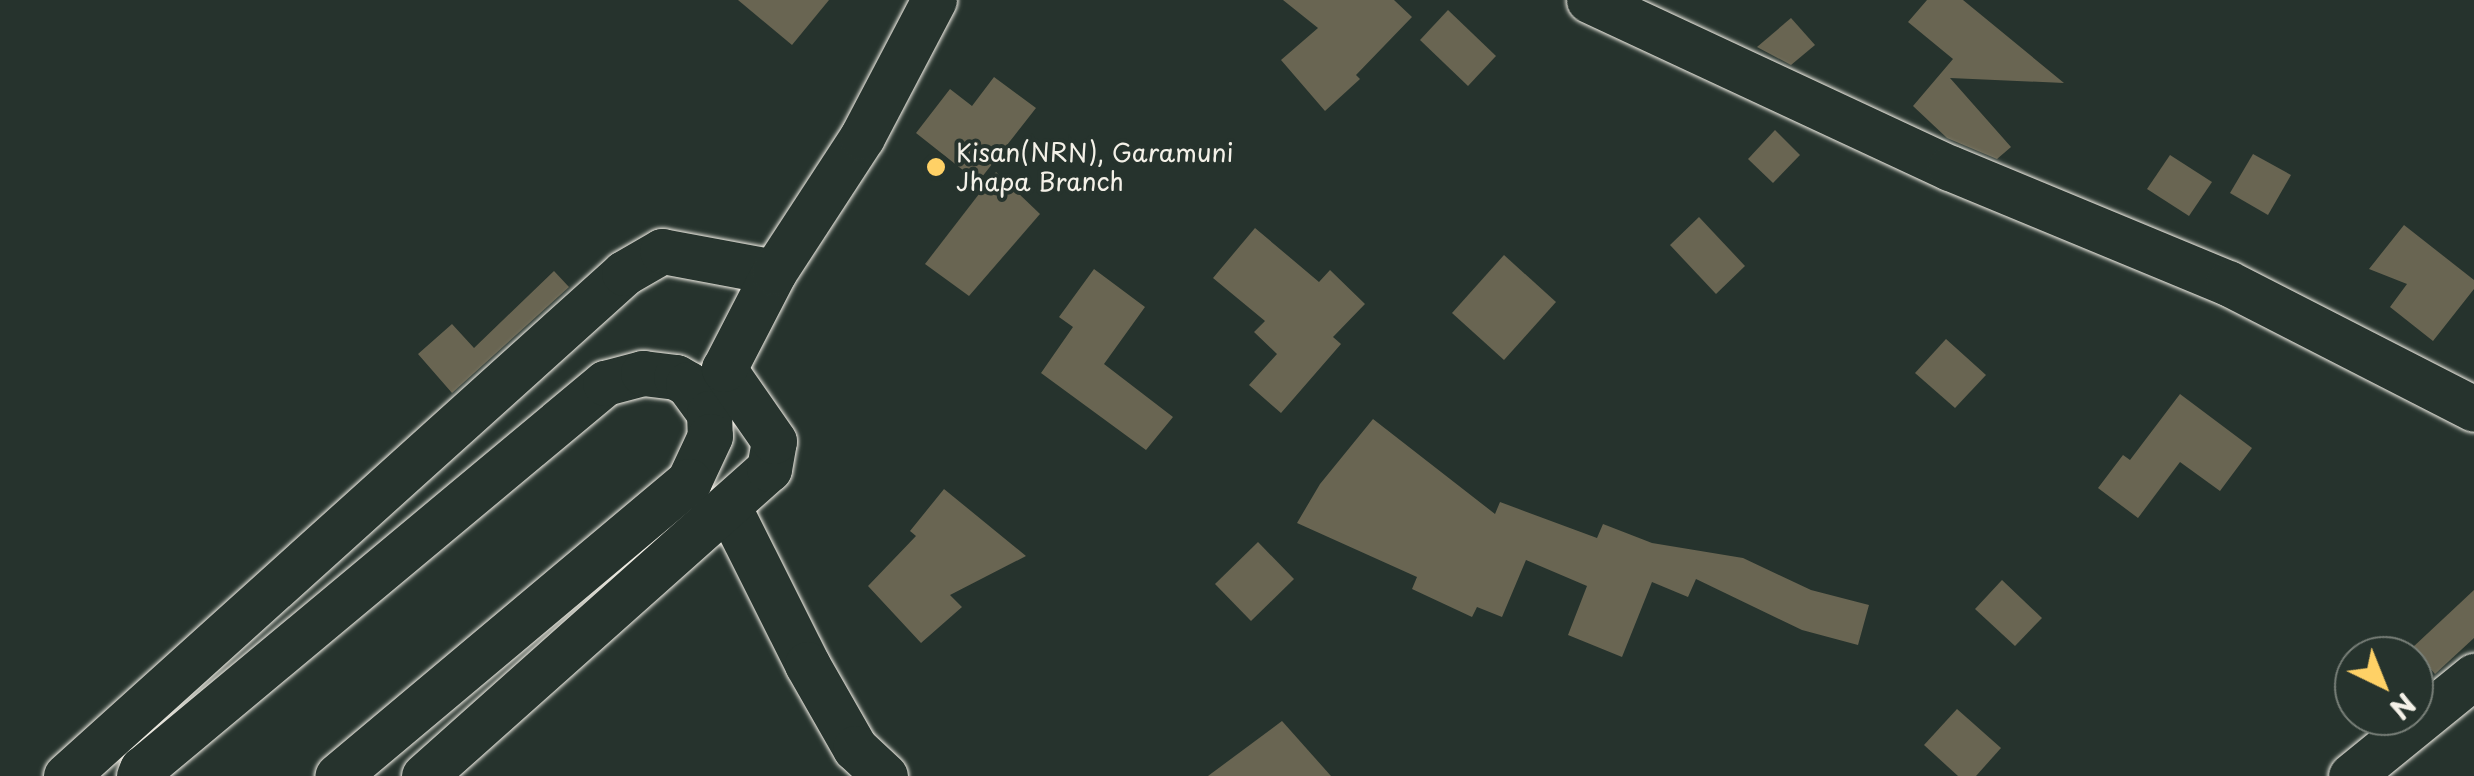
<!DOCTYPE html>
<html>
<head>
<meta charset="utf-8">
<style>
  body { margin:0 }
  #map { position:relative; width:2474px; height:776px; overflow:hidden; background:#26332d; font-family:"Playpen Sans",sans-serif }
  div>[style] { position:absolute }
  .building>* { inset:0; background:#696552 }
  .roads { filter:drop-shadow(0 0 2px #f4f1e8) drop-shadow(0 0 2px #f4f1e8) }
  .minor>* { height:45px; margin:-22.5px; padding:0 22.5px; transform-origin:22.5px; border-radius:22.5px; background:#26332d }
  .dots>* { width:28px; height:28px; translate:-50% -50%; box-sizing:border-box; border:5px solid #26332d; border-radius:50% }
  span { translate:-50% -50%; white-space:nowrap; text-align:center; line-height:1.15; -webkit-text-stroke:8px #26332d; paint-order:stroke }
  .poi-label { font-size:25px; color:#f4f1e8 }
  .left { translate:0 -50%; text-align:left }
  .north { position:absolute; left:2334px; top:636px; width:100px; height:100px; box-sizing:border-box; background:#26332d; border:2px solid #787f78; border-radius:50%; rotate:137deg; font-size:28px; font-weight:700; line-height:40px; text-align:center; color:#f4f1e8 }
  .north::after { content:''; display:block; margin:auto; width:35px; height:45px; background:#ffd166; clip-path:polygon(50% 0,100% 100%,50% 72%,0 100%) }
</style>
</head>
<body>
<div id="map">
  <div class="building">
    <i style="clip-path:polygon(738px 0,829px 0,792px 45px)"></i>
    <i style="clip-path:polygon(1283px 0,1394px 0,1412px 17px,1356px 75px,1360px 79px,1325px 111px,1281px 60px,1318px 28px)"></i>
    <i style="clip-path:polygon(1927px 0,1963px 0,2064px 83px,1950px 78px,2011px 147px,1997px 159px,1947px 138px,1913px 106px,1953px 59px,1908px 22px)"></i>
    <i style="clip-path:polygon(1448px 10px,1496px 56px,1468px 86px,1420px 40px)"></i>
    <i style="clip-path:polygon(1791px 18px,1815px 45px,1791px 65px,1757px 47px)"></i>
    <i style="clip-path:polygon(994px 77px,1036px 108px,978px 182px,916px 133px,950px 89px,972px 106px)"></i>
    <i style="clip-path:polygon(1775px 130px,1800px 155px,1773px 183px,1748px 159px)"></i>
    <i style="clip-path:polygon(2253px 154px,2291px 175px,2268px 215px,2230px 193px)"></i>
    <i style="clip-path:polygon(2170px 155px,2212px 182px,2189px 216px,2147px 189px)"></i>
    <i style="clip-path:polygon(996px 172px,1040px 214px,969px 296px,925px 264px)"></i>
    <i style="clip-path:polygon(1699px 217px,1745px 266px,1716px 294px,1670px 245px)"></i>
    <i style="clip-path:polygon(2404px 225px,2474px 280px,2474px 289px,2433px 341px,2390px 307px,2407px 284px,2369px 269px)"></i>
    <i style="clip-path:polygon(1255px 228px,1319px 282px,1330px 270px,1365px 304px,1333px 337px,1341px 344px,1281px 413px,1249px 385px,1277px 354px,1254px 332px,1265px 321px,1213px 278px)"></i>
    <i style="clip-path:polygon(1504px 255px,1556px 302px,1504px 360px,1452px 313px)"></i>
    <i style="clip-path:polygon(1094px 269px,1145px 307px,1104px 364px,1173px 417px,1146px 450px,1041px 373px,1073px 327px,1059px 317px)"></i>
    <i style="clip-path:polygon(554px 271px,569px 287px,452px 393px,418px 354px,452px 324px,474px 348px)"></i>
    <i style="clip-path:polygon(1946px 339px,1986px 375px,1955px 408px,1915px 373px)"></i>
    <i style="clip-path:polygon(2180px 394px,2252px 448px,2220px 491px,2180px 462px,2138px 518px,2098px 488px,2123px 455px,2130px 460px)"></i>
    <i style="clip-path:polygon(1373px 419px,1495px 514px,1500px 502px,1597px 538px,1603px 524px,1652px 543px,1743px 558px,1811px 590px,1869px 605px,1858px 645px,1802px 630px,1696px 579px,1688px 597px,1652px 582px,1622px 657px,1568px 635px,1587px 586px,1526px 560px,1502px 617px,1477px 607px,1472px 617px,1412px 589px,1417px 577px,1297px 523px,1320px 484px)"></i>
    <i style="clip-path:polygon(944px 489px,1026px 556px,950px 595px,962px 607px,921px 643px,868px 586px,916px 536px,910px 531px)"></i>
    <i style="clip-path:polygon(1258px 542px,1294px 579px,1251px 621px,1215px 584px)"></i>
    <i style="clip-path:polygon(2002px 580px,2042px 618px,2015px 646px,1975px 609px)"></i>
    <i style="clip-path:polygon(2474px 590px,2474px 638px,2435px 674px,2412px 648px)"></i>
    <i style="clip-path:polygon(1957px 709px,2001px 748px,1976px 776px,1958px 776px,1924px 745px)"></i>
    <i style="clip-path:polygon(1282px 721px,1331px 776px,1208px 776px)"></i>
  </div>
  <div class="roads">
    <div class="minor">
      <i style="left:1589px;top:0;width:398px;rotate:25deg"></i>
      <i style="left:1950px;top:168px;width:301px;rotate:22.5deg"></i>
      <i style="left:2228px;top:283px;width:276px;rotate:27.1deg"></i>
      <i style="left:728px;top:506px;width:177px;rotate:63.4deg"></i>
      <i style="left:807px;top:664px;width:97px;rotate:60.3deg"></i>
      <i style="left:855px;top:748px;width:41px;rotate:43deg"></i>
      <i style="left:66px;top:776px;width:751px;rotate:-42.03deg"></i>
      <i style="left:624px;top:273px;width:44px;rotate:-30.1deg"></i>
      <i style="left:662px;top:251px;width:114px;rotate:10.6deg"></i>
      <i style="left:139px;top:776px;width:8px;rotate:-67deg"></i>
      <i style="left:142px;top:769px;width:603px;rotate:-39.82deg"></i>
      <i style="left:605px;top:383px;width:39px;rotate:-15deg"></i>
      <i style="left:643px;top:373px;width:33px;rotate:7deg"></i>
      <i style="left:676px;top:377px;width:14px;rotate:30deg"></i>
      <i style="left:688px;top:384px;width:36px;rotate:54deg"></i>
      <i style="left:709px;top:413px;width:23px;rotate:88deg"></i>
      <i style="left:710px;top:436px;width:50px;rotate:115deg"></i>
      <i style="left:689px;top:481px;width:459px;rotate:140deg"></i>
      <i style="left:424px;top:776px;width:462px;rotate:-41.7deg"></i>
      <i style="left:769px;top:469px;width:28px;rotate:-80deg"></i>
      <i style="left:774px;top:441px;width:88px;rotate:-124.8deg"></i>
      <i style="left:724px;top:369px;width:109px;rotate:-62.7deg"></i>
      <i style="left:774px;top:272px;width:161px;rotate:-56.9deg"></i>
      <i style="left:862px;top:137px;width:155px;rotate:-62.3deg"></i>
      <i style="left:2351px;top:776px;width:159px;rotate:-39.1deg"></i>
    </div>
  </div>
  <div class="dots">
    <i style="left:936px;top:167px;background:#ffd166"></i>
  </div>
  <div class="poi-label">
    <span class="left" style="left:956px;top:167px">Kisan(NRN), Garamuni<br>Jhapa Branch</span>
  </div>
  <div class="north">N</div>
</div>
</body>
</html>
